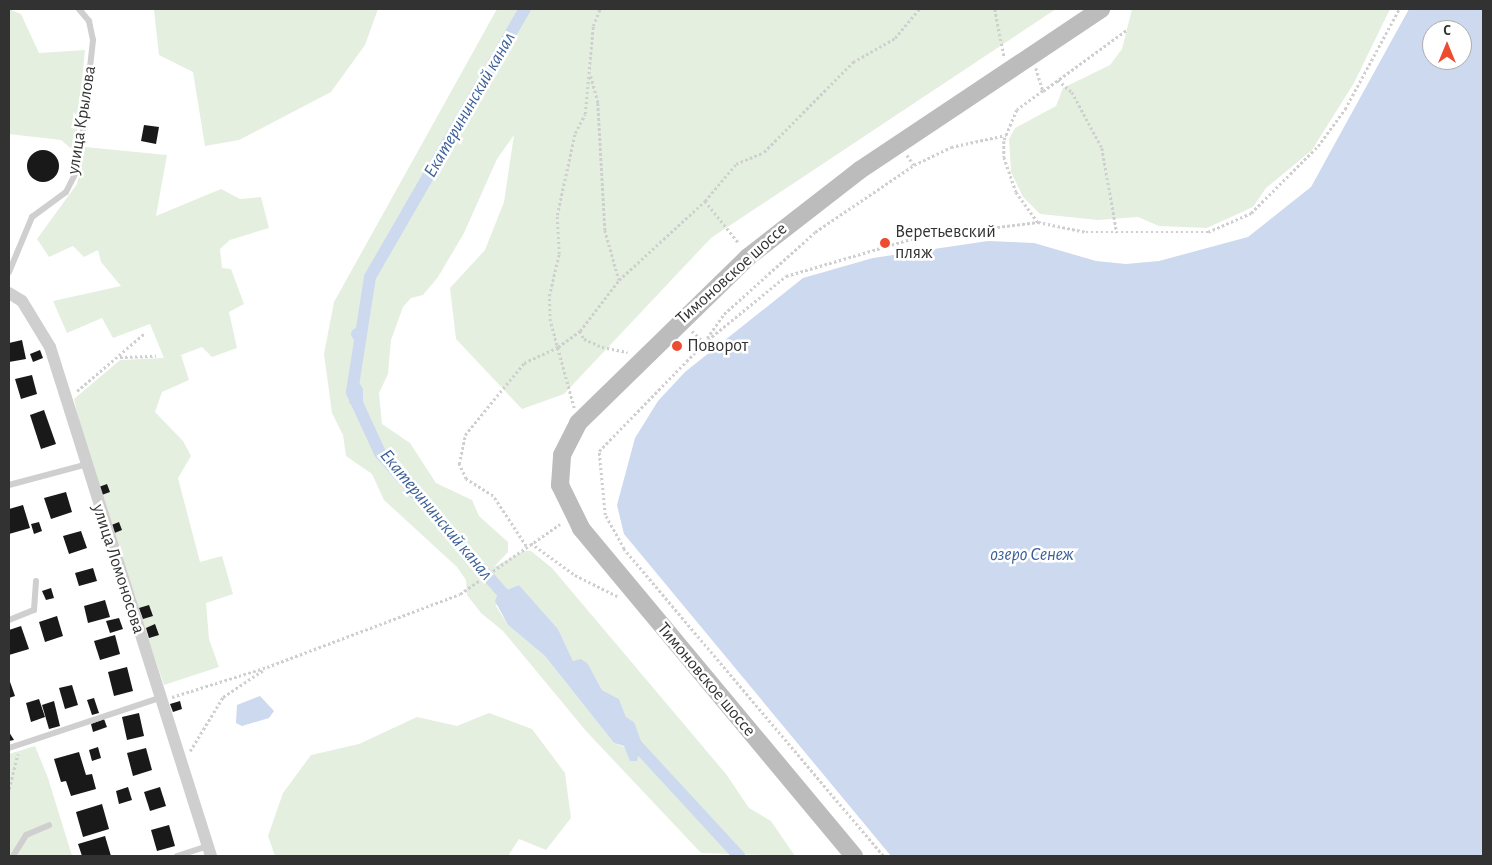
<!DOCTYPE html>
<html>
<head>
<meta charset="utf-8">
<style>
  body { margin:0 }
  #map { position:relative; width:1492px; height:865px; overflow:hidden; background:#fff; font-family:"Alegreya Sans",sans-serif }
  div>[style] { position:absolute }
  .green>* { inset:0; background:#e5efe0 }
  .water>* { inset:0; background:#ccd9ee }
  .round { border-radius:50% }
  .canal>* { height:12px; margin:-6px; padding:0 6px; transform-origin:6px; border-radius:6px; background:#ccd9ee }
  .building>* { inset:0; background:#191919 }
  .path>* { height:2.5px; margin-top:-1.25px; transform-origin:0; background:repeating-linear-gradient(90deg,#cfcfcf 0 2.5px,transparent 0 5px) }
  .lane>* { height:6px; margin:-3px; padding:0 3px; transform-origin:3px; border-radius:3px; background:#cfcfcf }
  .street>* { height:12px; margin:-6px; padding:0 6px; transform-origin:6px; border-radius:6px; background:#cfcfcf }
  .secondary>* { height:18px; margin:-9px; padding:0 9px; transform-origin:9px; border-radius:9px; background:#bcbcbc }
  .dots>* { width:14px; height:14px; translate:-50% -50%; box-sizing:border-box; border:2px solid #fff; border-radius:50% }
  span { translate:-50% -50%; white-space:nowrap; text-align:center; line-height:1.15; -webkit-text-stroke:5px #fff; paint-order:stroke }
  .street-label { font-size:18px; color:#323232 }
  .poi-label { font-size:18px; color:#323232 }
  .left { translate:0 -50%; text-align:left }
  .water-label { font-size:19px; color:#3b5f98; font-style:italic }
  .frame { position:absolute; inset:0; border:10px solid #323232; pointer-events:none }
  .north { position:absolute; left:1422px; top:20px; width:50px; height:50px; box-sizing:border-box; background:#fff; border:1px solid #adadad; border-radius:50%; rotate:0deg; font-size:14px; font-weight:700; line-height:20px; text-align:center; color:#323232 }
  .north::after { content:''; display:block; margin:auto; width:18px; height:22px; background:#ec4d31; clip-path:polygon(50% 0,100% 100%,50% 72%,0 100%) }
</style>
</head>
<body>
<div id="map">
  <div class="green">
    <i style="clip-path:polygon(9px 9px,21px 14px,39px 53px,85px 50px,75px 152px,61px 140px,9px 134px)"></i>
    <i style="clip-path:polygon(378px 9px,365px 45px,331px 92px,239px 140px,205px 146px,193px 72px,159px 55px,154px 10px)"></i>
    <i style="clip-path:polygon(evenodd,497px 9px,1056px 9px,711px 238px,564px 394px,522px 409px,456px 339px,450px 288px,485px 250px,504px 202px,514px 135px,497px 159px,464px 233px,438px 277px,423px 295px,411px 298px,403px 307px,391px 340px,388px 374px,379px 393px,382px 424px,410px 443px,436px 483px,472px 500px,479px 516px,508px 542px,508px 552px,494px 567px,523px 551px,531px 551px,552px 568px,726px 774px,749px 808px,771px 821px,795px 856px,701px 853px,586px 731px,503px 631px,481px 613px,467px 595px,466px 580px,457px 567px,384px 500px,372px 474px,346px 456px,343px 435px,332px 413px,324px 354px,334px 302px,497px 9px,519px 585px,558px 629px,573px 661px,588px 664px,602px 690px,619px 699px,626px 717px,634px 722px,637px 737px,627px 748px,614px 743px,545px 656px,508px 625px,496px 606px,503px 595px,519px 585px)"></i>
    <i style="clip-path:polygon(1132px 9px,1390px 9px,1354px 83px,1312px 150px,1266px 188px,1253px 207px,1207px 228px,1159px 226px,1138px 217px,1098px 220px,1040px 214px,1023px 197px,1011px 172px,1009px 139px,1015px 128px,1056px 106px,1063px 88px,1110px 65px,1122px 49px)"></i>
    <i style="clip-path:polygon(85px 147px,167px 155px,156px 216px,221px 189px,240px 199px,261px 197px,269px 228px,230px 240px,220px 249px,222px 268px,231px 269px,244px 304px,229px 312px,237px 348px,212px 357px,202px 347px,181px 355px,189px 380px,162px 392px,155px 412px,183px 441px,191px 456px,178px 478px,200px 562px,222px 556px,233px 594px,206px 603px,209px 639px,219px 667px,164px 685px,88px 461px,74px 399px,120px 360px,164px 358px,150px 324px,113px 338px,102px 318px,67px 333px,53px 301px,121px 286px,101px 262px,98px 250px,84px 257px,73px 246px,49px 257px,37px 239px,77px 184px)"></i>
    <i style="clip-path:polygon(489px 713px,532px 729px,565px 773px,571px 818px,546px 850px,519px 839px,508px 856px,275px 856px,268px 836px,283px 793px,311px 755px,359px 744px,417px 717px,457px 726px)"></i>
    <i style="clip-path:polygon(35px 746px,48px 778px,72px 856px,9px 856px,9px 754px)"></i>
  </div>
  <div class="water">
    <i style="clip-path:polygon(evenodd,1409px 9px,1483px 9px,1483px 856px,891px 856px,624px 534px,617px 505px,635px 438px,658px 401px,685px 372px,803px 278px,873px 258px,988px 241px,1034px 243px,1096px 261px,1126px 264px,1159px 261px,1248px 237px,1311px 187px,1409px 9px,1432px 30px,1462px 30px,1462px 60px,1432px 60px,1432px 30px)"></i>
    <i class="round" style="left:351px;top:328px;width:12px;height:12px"></i>
    <i style="clip-path:polygon(355px 376px,363px 389px,363px 404px,356px 409px,349px 403px,353px 391px,349px 383px)"></i>
    <i style="clip-path:polygon(519px 585px,558px 629px,573px 661px,581px 659px,588px 664px,602px 690px,619px 699px,626px 717px,634px 722px,641px 741px,637px 761px,630px 761px,624px 746px,614px 743px,545px 656px,508px 625px,495px 601px,498px 594px)"></i>
    <i style="clip-path:polygon(260px 696px,274px 711px,269px 718px,242px 726px,236px 723px,237px 705px)"></i>
  </div>
  <div class="canal">
    <i style="left:515px;top:607px;width:205px;rotate:-131.2deg"></i>
    <i style="left:380px;top:453px;width:67px;rotate:-114.7deg"></i>
    <i style="left:352px;top:392px;width:116px;rotate:-81.1deg"></i>
    <i style="left:370px;top:277px;width:310px;rotate:-60deg"></i>
    <i style="left:630px;top:738px;width:161px;rotate:47.3deg"></i>
  </div>
  <div class="building">
    <i style="clip-path:polygon(144px 125px,159px 127px,156px 144px,141px 141px)"></i>
    <i class="round" style="left:27px;top:150px;width:32px;height:32px"></i>
    <i style="clip-path:polygon(22px 340px,26px 359px,9px 362px,9px 343px)"></i>
    <i style="clip-path:polygon(40px 350px,43px 358px,33px 362px,30px 354px)"></i>
    <i style="clip-path:polygon(32px 375px,37px 394px,21px 399px,15px 379px)"></i>
    <i style="clip-path:polygon(44px 410px,56px 444px,41px 449px,30px 415px)"></i>
    <i style="clip-path:polygon(107px 484px,110px 492px,99px 496px,96px 488px)"></i>
    <i style="clip-path:polygon(66px 492px,72px 512px,51px 519px,44px 498px)"></i>
    <i style="clip-path:polygon(23px 505px,30px 528px,9px 534px,9px 509px)"></i>
    <i style="clip-path:polygon(39px 522px,42px 531px,34px 534px,31px 524px)"></i>
    <i style="clip-path:polygon(119px 522px,122px 530px,112px 534px,109px 526px)"></i>
    <i style="clip-path:polygon(81px 531px,87px 548px,69px 554px,63px 536px)"></i>
    <i style="clip-path:polygon(93px 568px,97px 581px,79px 586px,75px 573px)"></i>
    <i style="clip-path:polygon(51px 588px,54px 598px,46px 600px,42px 591px)"></i>
    <i style="clip-path:polygon(105px 600px,110px 617px,88px 623px,84px 606px)"></i>
    <i style="clip-path:polygon(149px 605px,153px 616px,143px 619px,139px 608px)"></i>
    <i style="clip-path:polygon(57px 616px,63px 636px,45px 642px,39px 622px)"></i>
    <i style="clip-path:polygon(119px 618px,123px 629px,110px 633px,106px 621px)"></i>
    <i style="clip-path:polygon(155px 624px,159px 635px,149px 638px,146px 628px)"></i>
    <i style="clip-path:polygon(21px 626px,29px 649px,9px 655px,9px 630px)"></i>
    <i style="clip-path:polygon(115px 635px,120px 654px,100px 660px,94px 641px)"></i>
    <i style="clip-path:polygon(127px 667px,133px 691px,114px 696px,108px 672px)"></i>
    <i style="clip-path:polygon(9px 679px,15px 696px,9px 698px)"></i>
    <i style="clip-path:polygon(72px 685px,78px 705px,65px 709px,59px 688px)"></i>
    <i style="clip-path:polygon(94px 698px,99px 713px,92px 715px,87px 700px)"></i>
    <i style="clip-path:polygon(39px 699px,45px 717px,31px 722px,26px 703px)"></i>
    <i style="clip-path:polygon(54px 701px,60px 726px,49px 729px,42px 705px)"></i>
    <i style="clip-path:polygon(180px 701px,182px 709px,173px 712px,170px 704px)"></i>
    <i style="clip-path:polygon(139px 713px,144px 736px,127px 740px,122px 717px)"></i>
    <i style="clip-path:polygon(104px 719px,107px 727px,93px 732px,91px 724px)"></i>
    <i style="clip-path:polygon(9px 732px,14px 740px,9px 741px)"></i>
    <i style="clip-path:polygon(98px 747px,101px 758px,92px 761px,89px 750px)"></i>
    <i style="clip-path:polygon(146px 748px,152px 770px,133px 776px,127px 753px)"></i>
    <i style="clip-path:polygon(79px 752px,86px 775px,92px 774px,96px 789px,71px 796px,66px 781px,61px 782px,54px 759px)"></i>
    <i style="clip-path:polygon(128px 787px,132px 800px,119px 804px,116px 791px)"></i>
    <i style="clip-path:polygon(160px 787px,166px 806px,150px 811px,144px 792px)"></i>
    <i style="clip-path:polygon(102px 804px,109px 829px,83px 837px,76px 812px)"></i>
    <i style="clip-path:polygon(169px 825px,175px 846px,157px 851px,151px 830px)"></i>
    <i style="clip-path:polygon(105px 836px,111px 856px,82px 856px,78px 844px)"></i>
  </div>
  <div class="path">
    <i style="left:995px;top:9px;width:48px;rotate:79.2deg"></i>
    <i style="left:1036px;top:68px;width:24px;rotate:73deg"></i>
    <i style="left:1043px;top:91px;width:32px;rotate:144deg"></i>
    <i style="left:1017px;top:110px;width:34px;rotate:113deg"></i>
    <i style="left:1004px;top:141px;width:16px;rotate:90deg"></i>
    <i style="left:1004px;top:157px;width:37px;rotate:71deg"></i>
    <i style="left:1016px;top:192px;width:37px;rotate:54deg"></i>
    <i style="left:1038px;top:222px;width:49px;rotate:11.8deg"></i>
    <i style="left:1086px;top:232px;width:122px"></i>
    <i style="left:1208px;top:232px;width:47px;rotate:-23.8deg"></i>
    <i style="left:1251px;top:213px;width:95px;rotate:-45deg"></i>
    <i style="left:1318px;top:146px;width:46px;rotate:-53.9deg"></i>
    <i style="left:1345px;top:109px;width:114px;rotate:-61.6deg"></i>
    <i style="left:591px;top:76px;width:28px;rotate:75deg"></i>
    <i style="left:598px;top:103px;width:127px;rotate:86.8deg"></i>
    <i style="left:605px;top:230px;width:52px;rotate:74.4deg"></i>
    <i style="left:1058px;top:80px;width:18px;rotate:41deg"></i>
    <i style="left:1072px;top:92px;width:64px;rotate:61.8deg"></i>
    <i style="left:1102px;top:148px;width:86px;rotate:80deg"></i>
    <i style="left:1043px;top:91px;width:105px;rotate:-36.1deg"></i>
    <i style="left:907px;top:155px;width:12px;rotate:55deg"></i>
    <i style="left:705px;top:201px;width:53px;rotate:51.2deg"></i>
    <i style="left:580px;top:331px;width:9px;rotate:63deg"></i>
    <i style="left:584px;top:339px;width:20px;rotate:24deg"></i>
    <i style="left:602px;top:347px;width:26px;rotate:11deg"></i>
    <i style="left:692px;top:331px;width:16px;rotate:43deg"></i>
    <i style="left:707px;top:338px;width:29px;rotate:-55deg"></i>
    <i style="left:724px;top:314px;width:122px;rotate:-42deg"></i>
    <i style="left:815px;top:232px;width:120px;rotate:-34.1deg"></i>
    <i style="left:914px;top:165px;width:41px;rotate:-25.9deg"></i>
    <i style="left:951px;top:147px;width:56px;rotate:-12.3deg"></i>
    <i style="left:120px;top:357px;width:36px;rotate:-2deg"></i>
    <i style="left:77px;top:391px;width:89px;rotate:-40.5deg"></i>
    <i style="left:574px;top:408px;width:90px;rotate:-105.4deg"></i>
    <i style="left:550px;top:321px;width:25px;rotate:-92deg"></i>
    <i style="left:549px;top:296px;width:43px;rotate:-76.6deg"></i>
    <i style="left:559px;top:254px;width:39px;rotate:-93deg"></i>
    <i style="left:557px;top:215px;width:84px;rotate:-77.6deg"></i>
    <i style="left:575px;top:133px;width:21px;rotate:-62deg"></i>
    <i style="left:585px;top:114px;width:88px;rotate:-84.8deg"></i>
    <i style="left:593px;top:26px;width:18px;rotate:-68deg"></i>
    <i style="left:531px;top:543px;width:54px;rotate:36deg"></i>
    <i style="left:575px;top:575px;width:49px;rotate:26.6deg"></i>
    <i style="left:526px;top:546px;width:60px;rotate:-123.4deg"></i>
    <i style="left:493px;top:496px;width:32px;rotate:-148deg"></i>
    <i style="left:466px;top:479px;width:17px;rotate:-115deg"></i>
    <i style="left:459px;top:464px;width:30px;rotate:-78deg"></i>
    <i style="left:465px;top:435px;width:93px;rotate:-50.7deg"></i>
    <i style="left:524px;top:363px;width:38px;rotate:-25deg"></i>
    <i style="left:558px;top:347px;width:27px;rotate:-36deg"></i>
    <i style="left:580px;top:331px;width:64px;rotate:-52.6deg"></i>
    <i style="left:619px;top:280px;width:117px;rotate:-42.6deg"></i>
    <i style="left:705px;top:201px;width:48px;rotate:-50deg"></i>
    <i style="left:736px;top:164px;width:30px;rotate:-23deg"></i>
    <i style="left:764px;top:152px;width:127px;rotate:-45.3deg"></i>
    <i style="left:853px;top:62px;width:48px;rotate:-29.7deg"></i>
    <i style="left:895px;top:38px;width:38px;rotate:-50deg"></i>
    <i style="left:172px;top:697px;width:100px;rotate:-17.5deg"></i>
    <i style="left:267px;top:667px;width:206px;rotate:-20.7deg"></i>
    <i style="left:460px;top:594px;width:122px;rotate:-35deg"></i>
    <i style="left:190px;top:751px;width:63px;rotate:-58.6deg"></i>
    <i style="left:223px;top:697px;width:50px;rotate:-33.7deg"></i>
    <i style="left:9px;top:789px;width:36px;rotate:-76deg"></i>
    <i style="left:883px;top:856px;width:402px;rotate:-130.2deg"></i>
    <i style="left:624px;top:549px;width:39px;rotate:-119deg"></i>
    <i style="left:605px;top:515px;width:64px;rotate:-95.4deg"></i>
    <i style="left:599px;top:451px;width:151px;rotate:-45.8deg"></i>
    <i style="left:704px;top:343px;width:106px;rotate:-39.3deg"></i>
    <i style="left:786px;top:276px;width:138px;rotate:-16.5deg"></i>
    <i style="left:918px;top:237px;width:121px;rotate:-7.1deg"></i>
  </div>
  <div class="lane">
    <i style="left:9px;top:272px;width:60px;rotate:-67.3deg"></i>
    <i style="left:32px;top:217px;width:42px;rotate:-36.3deg"></i>
    <i style="left:66px;top:192px;width:28px;rotate:-63deg"></i>
    <i style="left:79px;top:167px;width:128px;rotate:-83.7deg"></i>
    <i style="left:93px;top:40px;width:19px;rotate:-102deg"></i>
    <i style="left:89px;top:21px;width:16px;rotate:-130deg"></i>
    <i style="left:9px;top:485px;width:78px;rotate:-14.9deg"></i>
    <i style="left:9px;top:620px;width:27px;rotate:-22deg"></i>
    <i style="left:34px;top:610px;width:29px;rotate:-86deg"></i>
    <i style="left:9px;top:748px;width:158px;rotate:-18.4deg"></i>
    <i style="left:13px;top:856px;width:25px;rotate:-58deg"></i>
    <i style="left:26px;top:835px;width:25px;rotate:-23deg"></i>
    <i style="left:177px;top:856px;width:33px;rotate:-18deg"></i>
  </div>
  <div class="street">
    <i style="left:9px;top:293px;width:15px;rotate:32deg"></i>
    <i style="left:22px;top:301px;width:54px;rotate:58.7deg"></i>
    <i style="left:50px;top:347px;width:534px;rotate:72.45deg"></i>
  </div>
  <div class="secondary">
    <i style="left:854px;top:856px;width:427px;rotate:-129.8deg"></i>
    <i style="left:581px;top:528px;width:48px;rotate:-116deg"></i>
    <i style="left:560px;top:485px;width:30px;rotate:-86deg"></i>
    <i style="left:562px;top:455px;width:36px;rotate:-63deg"></i>
    <i style="left:578px;top:423px;width:238px;rotate:-44.3deg"></i>
    <i style="left:748px;top:257px;width:142px;rotate:-37.8deg"></i>
    <i style="left:860px;top:170px;width:290px;rotate:-33.7deg"></i>
  </div>
  <div class="dots">
    <i style="left:885px;top:243px;background:#ec4d31"></i>
    <i style="left:677px;top:346px;background:#ec4d31"></i>
  </div>
  <div class="street-label">
    <span style="left:82px;top:120px;rotate:-81deg">улица Крылова</span>
    <span style="left:732px;top:274px;rotate:-42deg">Тимоновское шоссе</span>
    <span style="left:118px;top:569px;rotate:72deg">улица Ломоносова</span>
    <span style="left:706px;top:680px;rotate:50deg">Тимоновское шоссе</span>
  </div>
  <div class="poi-label">
    <span class="left" style="left:895px;top:243px">Веретьевский<br>пляж</span>
    <span class="left" style="left:687px;top:346px">Поворот</span>
  </div>
  <div class="water-label">
    <span style="left:470px;top:105px;rotate:-60deg">Екатерининский канал</span>
    <span style="left:436px;top:515px;rotate:50deg">Екатерининский канал</span>
    <span style="left:1032px;top:555px">озеро Сенеж</span>
  </div>
  <div class="frame"></div>
  <div class="north">С</div>
</div>
</body>
</html>
